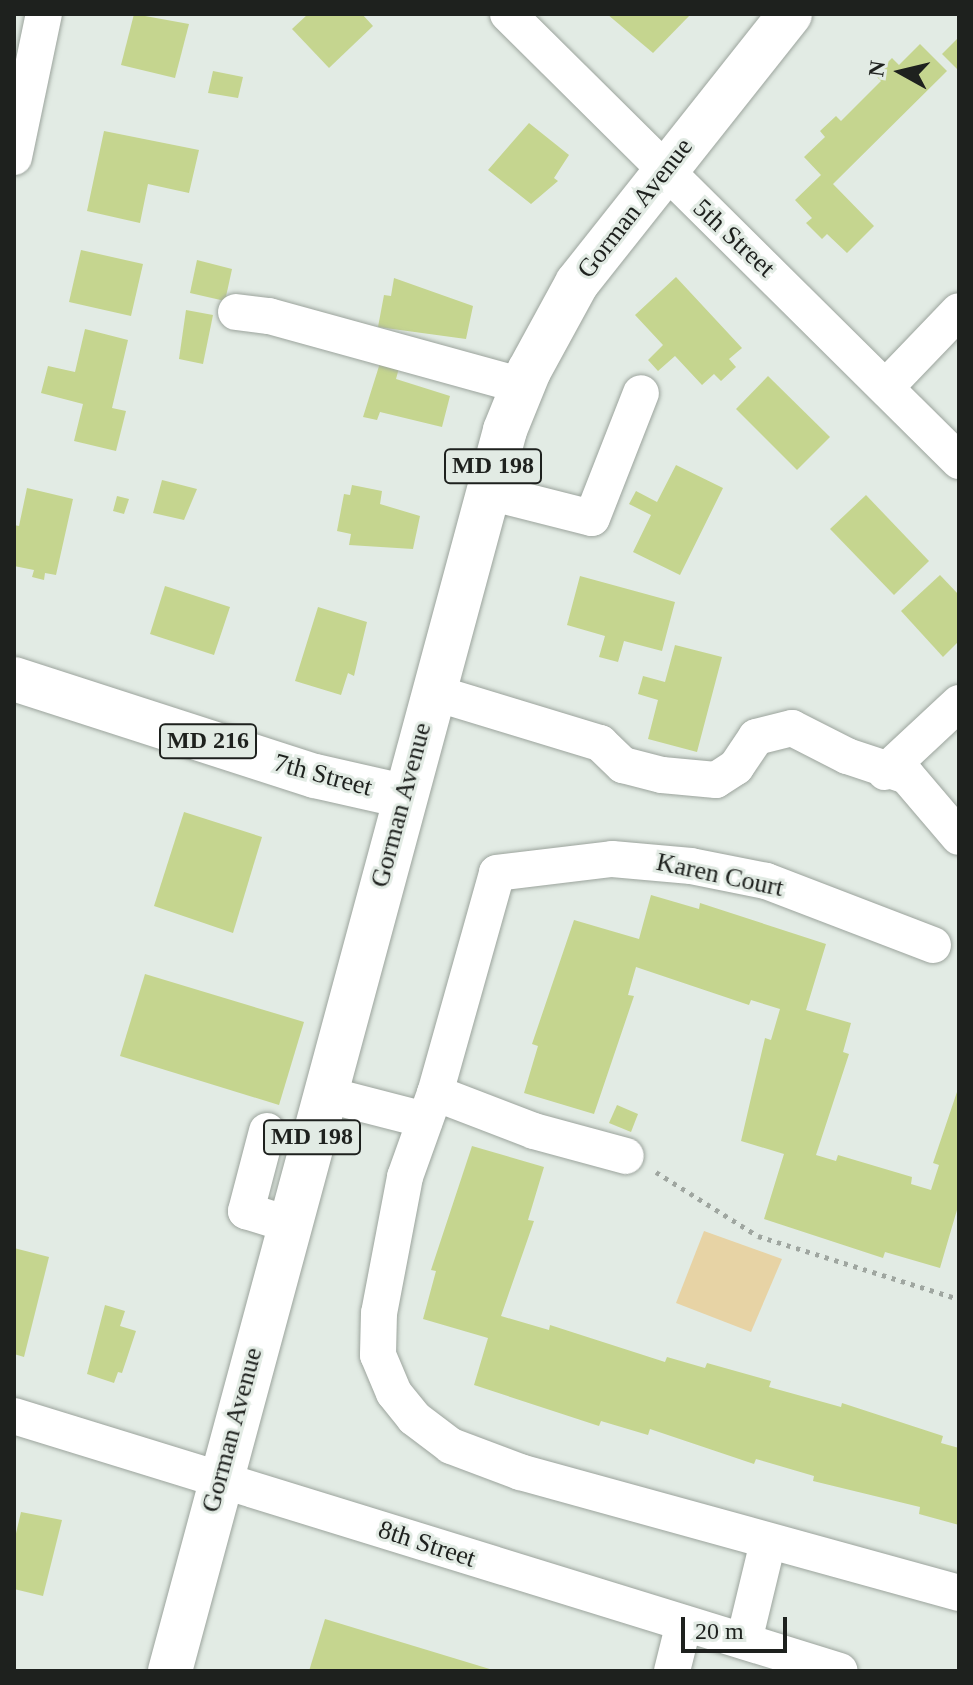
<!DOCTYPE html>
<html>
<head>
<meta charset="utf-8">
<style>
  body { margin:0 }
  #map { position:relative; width:973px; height:1685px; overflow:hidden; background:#e2ebe4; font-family:"Times New Roman",serif }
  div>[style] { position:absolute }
  .green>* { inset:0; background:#e7d3a5 }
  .building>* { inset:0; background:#c5d58f }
  .path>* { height:5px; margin-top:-2.5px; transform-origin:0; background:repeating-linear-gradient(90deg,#9fa6a0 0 4px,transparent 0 10px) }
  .roads { filter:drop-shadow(0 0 2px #9ca49d) drop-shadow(0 0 2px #9ca49d) }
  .minor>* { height:36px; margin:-18px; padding:0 18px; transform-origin:18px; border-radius:18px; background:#fff }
  .major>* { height:44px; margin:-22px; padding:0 22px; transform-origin:22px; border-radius:22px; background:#fff }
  span { translate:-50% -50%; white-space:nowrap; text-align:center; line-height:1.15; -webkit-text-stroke:6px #e2ebe4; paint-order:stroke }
  .shield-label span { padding:2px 6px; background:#e2ebe4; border:2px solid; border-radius:6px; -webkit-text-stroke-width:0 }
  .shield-label { font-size:24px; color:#1e211e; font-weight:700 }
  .street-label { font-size:26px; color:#1e211e }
  .frame { position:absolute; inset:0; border:16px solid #1e211e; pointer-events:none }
  .north { position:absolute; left:861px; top:32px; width:80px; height:80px; -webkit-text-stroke:6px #e2ebe4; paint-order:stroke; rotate:278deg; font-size:22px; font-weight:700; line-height:32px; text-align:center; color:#1e211e }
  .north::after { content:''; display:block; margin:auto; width:28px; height:36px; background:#1e211e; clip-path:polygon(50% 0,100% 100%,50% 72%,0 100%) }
  .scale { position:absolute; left:681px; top:1617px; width:106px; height:36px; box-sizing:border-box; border:4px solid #1e211e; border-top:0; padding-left:10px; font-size:24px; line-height:28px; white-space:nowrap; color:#1e211e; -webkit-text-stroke:6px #e2ebe4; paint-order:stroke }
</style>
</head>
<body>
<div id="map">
  <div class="green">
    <i style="clip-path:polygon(704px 1231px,782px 1259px,751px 1332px,676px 1303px)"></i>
  </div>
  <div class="building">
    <i style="clip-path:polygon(134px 14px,189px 24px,175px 78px,121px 65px)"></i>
    <i style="clip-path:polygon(308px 14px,362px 14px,373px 26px,329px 68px,292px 29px)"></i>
    <i style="clip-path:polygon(607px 14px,691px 14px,653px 53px)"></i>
    <i style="clip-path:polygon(959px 37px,959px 71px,942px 54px)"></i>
    <i style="clip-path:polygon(920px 44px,947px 71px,833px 184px,874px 226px,847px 253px,827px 234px,822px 239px,806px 223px,812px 218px,795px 200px,821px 175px,804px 157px,825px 137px,820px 131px,836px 116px,841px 121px,881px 81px,875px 75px,892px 58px,899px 65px)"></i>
    <i style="clip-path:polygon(213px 71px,243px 77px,238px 98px,208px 93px)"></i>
    <i style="clip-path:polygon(529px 123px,569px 155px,554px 178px,558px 181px,531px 204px,488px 170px)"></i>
    <i style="clip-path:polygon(104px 131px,199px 150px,189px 193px,148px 184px,140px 223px,87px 211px)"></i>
    <i style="clip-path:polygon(81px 250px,143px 264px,131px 316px,69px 302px)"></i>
    <i style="clip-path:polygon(197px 260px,232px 269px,225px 301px,190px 293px)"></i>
    <i style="clip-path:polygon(676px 277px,742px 348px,729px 359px,736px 367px,721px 381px,714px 374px,702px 385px,675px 356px,658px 371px,648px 360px,663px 345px,635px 315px)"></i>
    <i style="clip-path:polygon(394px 278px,473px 306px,466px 339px,378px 327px,384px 295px,391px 296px)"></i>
    <i style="clip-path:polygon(186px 310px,213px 315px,203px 364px,179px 359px)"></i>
    <i style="clip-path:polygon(85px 329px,128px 340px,112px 408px,126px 411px,116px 451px,74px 441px,83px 404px,41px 393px,48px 366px,75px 372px)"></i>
    <i style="clip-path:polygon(380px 363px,399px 368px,396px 379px,450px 396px,442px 427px,380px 412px,377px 420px,363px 417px)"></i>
    <i style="clip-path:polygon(768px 376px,830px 437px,797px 470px,736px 409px)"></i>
    <i style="clip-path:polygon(676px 465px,723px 488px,680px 575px,633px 552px,651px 515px,629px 504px,636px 491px,657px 502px)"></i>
    <i style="clip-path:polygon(162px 480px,197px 489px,184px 520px,153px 513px)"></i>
    <i style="clip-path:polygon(352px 485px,382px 491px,380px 504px,420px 516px,413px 549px,349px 545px,351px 534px,337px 531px,344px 494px,350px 495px)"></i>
    <i style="clip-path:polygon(27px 488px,73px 499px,56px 575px,45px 573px,44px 580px,32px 577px,34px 570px,14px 566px,14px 525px,19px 526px)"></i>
    <i style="clip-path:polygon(866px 495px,929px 561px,894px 595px,830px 529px)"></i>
    <i style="clip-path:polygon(117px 496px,129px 499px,124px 514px,113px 511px)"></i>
    <i style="clip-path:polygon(940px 575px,959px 595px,959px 641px,943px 657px,901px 611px)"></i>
    <i style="clip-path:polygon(580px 576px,675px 602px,662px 651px,624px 641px,618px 662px,599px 657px,605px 636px,567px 625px)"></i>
    <i style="clip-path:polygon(165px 586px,230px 607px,214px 655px,150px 634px)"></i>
    <i style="clip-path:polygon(318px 607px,367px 622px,354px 676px,348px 673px,341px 695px,295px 681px)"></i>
    <i style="clip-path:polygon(675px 645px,722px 657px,697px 752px,648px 739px,658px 700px,638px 694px,643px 676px,665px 682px)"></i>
    <i style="clip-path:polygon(184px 812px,262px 837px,233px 933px,154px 906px)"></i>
    <i style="clip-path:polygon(651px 895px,699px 909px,700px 903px,826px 944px,806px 1010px,851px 1023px,843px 1052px,849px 1054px,816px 1155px,836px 1161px,838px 1155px,912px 1177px,911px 1184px,931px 1190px,939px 1165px,933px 1163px,959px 1086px,959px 1203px,940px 1268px,885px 1252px,883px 1258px,764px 1219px,784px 1154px,741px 1141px,765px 1038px,771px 1040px,780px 1009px,751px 1000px,749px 1005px,636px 967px,628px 995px,634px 996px,594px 1114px,524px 1093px,538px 1046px,532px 1044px,574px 920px,639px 939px)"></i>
    <i style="clip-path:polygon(145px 974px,304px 1022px,279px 1105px,120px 1056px)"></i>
    <i style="clip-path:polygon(617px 1105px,638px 1114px,631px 1132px,609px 1123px)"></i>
    <i style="clip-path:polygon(472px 1146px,544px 1167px,528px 1220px,534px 1221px,501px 1316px,549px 1330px,550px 1325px,665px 1362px,667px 1357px,705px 1368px,707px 1363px,771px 1381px,769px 1387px,841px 1407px,842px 1403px,943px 1436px,941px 1443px,959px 1448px,959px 1525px,919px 1514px,920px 1507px,813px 1481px,814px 1476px,756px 1459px,754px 1464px,650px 1429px,648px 1435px,601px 1421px,599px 1426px,474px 1385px,488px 1338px,423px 1319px,436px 1271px,431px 1270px)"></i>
    <i style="clip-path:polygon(14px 1248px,49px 1257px,24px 1357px,14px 1354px)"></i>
    <i style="clip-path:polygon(105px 1305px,125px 1311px,120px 1326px,136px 1331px,122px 1373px,118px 1372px,114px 1383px,87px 1374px)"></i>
    <i style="clip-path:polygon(21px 1512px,62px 1520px,43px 1596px,14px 1589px,14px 1542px)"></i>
    <i style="clip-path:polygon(325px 1619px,493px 1670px,493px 1671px,309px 1671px)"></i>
  </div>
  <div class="path">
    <i style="left:656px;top:1172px;width:120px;rotate:32.1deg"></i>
    <i style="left:758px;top:1236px;width:211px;rotate:17.4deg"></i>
  </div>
  <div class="roads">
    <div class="minor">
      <i style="left:508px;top:14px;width:635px;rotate:44.74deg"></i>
      <i style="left:14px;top:157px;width:146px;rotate:-78.2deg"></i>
      <i style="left:236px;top:312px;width:33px;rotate:7deg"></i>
      <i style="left:269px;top:316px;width:263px;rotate:15.4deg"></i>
      <i style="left:886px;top:387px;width:105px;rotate:-46.2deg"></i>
      <i style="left:485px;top:491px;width:110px;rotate:14.2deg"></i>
      <i style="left:592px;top:518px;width:134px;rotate:-68.6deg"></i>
      <i style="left:432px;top:692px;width:176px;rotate:16.9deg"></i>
      <i style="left:600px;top:743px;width:32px;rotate:44deg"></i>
      <i style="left:623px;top:765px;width:40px;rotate:14.4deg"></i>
      <i style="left:662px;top:775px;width:54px;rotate:5.3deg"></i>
      <i style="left:716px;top:780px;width:24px;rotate:-33deg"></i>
      <i style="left:736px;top:767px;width:36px;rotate:-56deg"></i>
      <i style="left:756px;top:737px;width:37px;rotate:-14deg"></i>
      <i style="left:792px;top:728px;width:62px;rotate:27deg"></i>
      <i style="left:847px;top:756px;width:63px;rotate:18.4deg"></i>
      <i style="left:907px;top:776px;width:80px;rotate:49.6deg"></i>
      <i style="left:885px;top:772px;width:101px;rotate:-43deg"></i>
      <i style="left:933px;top:945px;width:179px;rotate:-159deg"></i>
      <i style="left:766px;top:881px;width:76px;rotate:-168.7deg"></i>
      <i style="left:691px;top:866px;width:79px;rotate:-174.9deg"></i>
      <i style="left:612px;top:859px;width:116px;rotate:173.1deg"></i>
      <i style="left:497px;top:873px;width:229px;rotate:105.7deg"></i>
      <i style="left:435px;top:1093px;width:89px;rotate:109.7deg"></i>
      <i style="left:405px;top:1177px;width:138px;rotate:100.8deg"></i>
      <i style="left:379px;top:1313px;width:42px;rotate:91.4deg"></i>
      <i style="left:378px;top:1355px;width:41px;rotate:67.2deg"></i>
      <i style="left:394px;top:1393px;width:32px;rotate:51deg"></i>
      <i style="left:414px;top:1418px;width:46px;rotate:37.1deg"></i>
      <i style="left:451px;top:1446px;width:74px;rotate:20.6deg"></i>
      <i style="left:520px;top:1472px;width:455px;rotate:15.4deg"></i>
      <i style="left:435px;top:1093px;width:106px;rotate:21deg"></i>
      <i style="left:534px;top:1131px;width:95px;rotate:15.2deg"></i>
      <i style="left:324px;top:1094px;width:104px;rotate:14.4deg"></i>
      <i style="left:267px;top:1131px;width:83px;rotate:104.7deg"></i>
      <i style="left:246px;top:1211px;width:44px;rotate:17.2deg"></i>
      <i style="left:14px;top:1416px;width:864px;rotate:17.16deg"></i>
      <i style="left:744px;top:1641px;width:102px;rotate:-76.4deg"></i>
      <i style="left:672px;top:1671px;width:49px;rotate:-76deg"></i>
    </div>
    <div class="major">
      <i style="left:14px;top:679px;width:316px;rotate:17.9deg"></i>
      <i style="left:315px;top:776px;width:91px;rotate:12.7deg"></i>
      <i style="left:170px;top:1671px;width:1285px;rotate:-74.89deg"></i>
      <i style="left:505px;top:430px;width:64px;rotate:-67.9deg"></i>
      <i style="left:529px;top:371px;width:100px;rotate:-61.4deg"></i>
      <i style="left:577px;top:283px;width:343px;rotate:-51.6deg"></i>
    </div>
  </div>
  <div class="shield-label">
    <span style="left:493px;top:466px">MD 198</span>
    <span style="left:208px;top:741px">MD 216</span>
    <span style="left:312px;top:1137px">MD 198</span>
  </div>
  <div class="street-label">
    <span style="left:635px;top:208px;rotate:-52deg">Gorman Avenue</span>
    <span style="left:734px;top:238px;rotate:43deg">5th Street</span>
    <span style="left:323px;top:775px;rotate:15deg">7th Street</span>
    <span style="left:401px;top:805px;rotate:-75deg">Gorman Avenue</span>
    <span style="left:720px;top:875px;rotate:12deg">Karen Court</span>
    <span style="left:232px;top:1430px;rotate:-75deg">Gorman Avenue</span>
    <span style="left:427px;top:1544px;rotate:18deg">8th Street</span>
  </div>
  <div class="frame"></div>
  <div class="north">N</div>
  <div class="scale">20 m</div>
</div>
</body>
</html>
